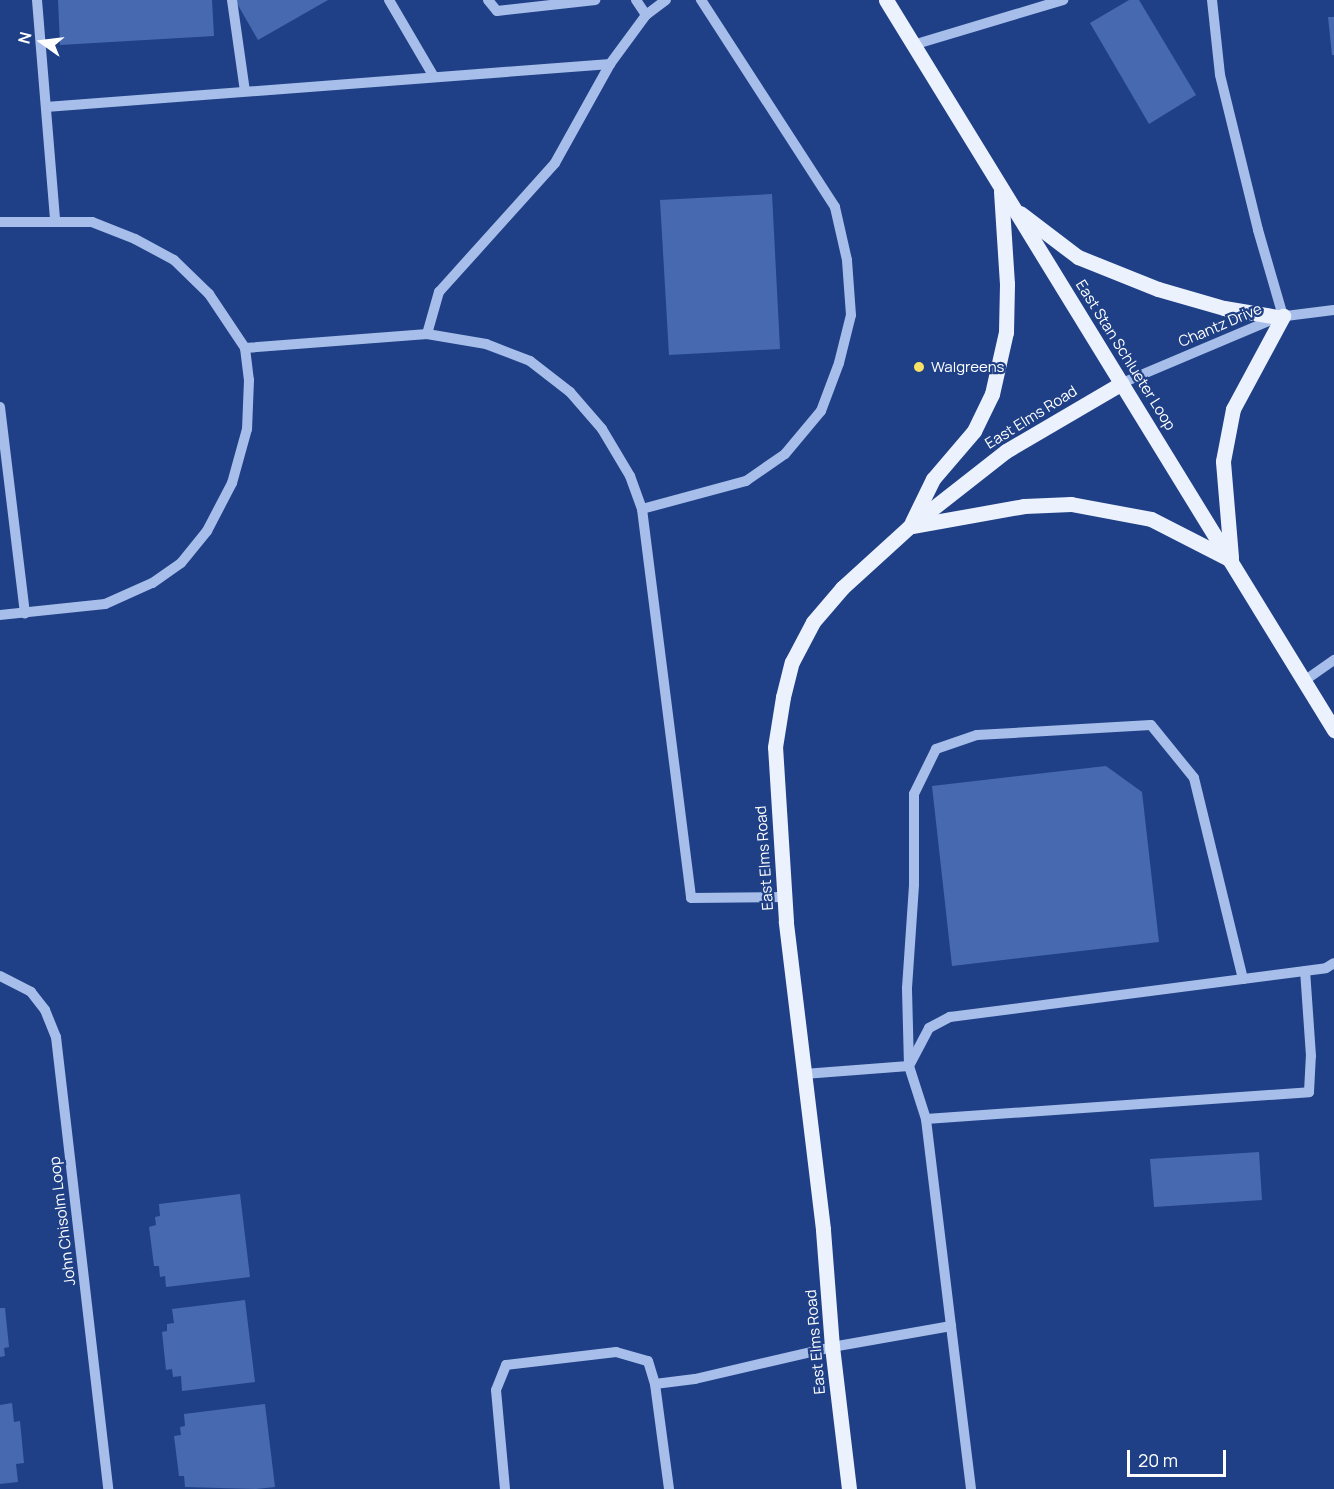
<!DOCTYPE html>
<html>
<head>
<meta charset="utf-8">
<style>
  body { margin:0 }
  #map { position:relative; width:1334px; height:1489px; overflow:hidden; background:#1f4086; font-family:Manrope,sans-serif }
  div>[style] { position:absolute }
  .building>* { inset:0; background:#4769af }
  .minor>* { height:10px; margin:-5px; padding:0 5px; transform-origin:5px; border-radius:5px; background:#a7beea }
  .major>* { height:15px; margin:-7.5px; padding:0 7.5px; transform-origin:7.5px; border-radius:7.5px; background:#ecf1fe }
  .dots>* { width:16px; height:16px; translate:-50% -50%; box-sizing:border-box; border:3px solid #1f4086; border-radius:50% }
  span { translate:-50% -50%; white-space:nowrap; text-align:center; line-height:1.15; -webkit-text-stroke:4.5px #1f4086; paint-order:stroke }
  .street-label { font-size:15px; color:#fff }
  .poi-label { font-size:15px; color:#fff }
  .left { translate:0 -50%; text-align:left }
  .north { position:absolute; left:12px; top:12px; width:60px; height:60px; -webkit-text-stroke:4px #1f4086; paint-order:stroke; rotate:284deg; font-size:16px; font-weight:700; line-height:24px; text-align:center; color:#fff }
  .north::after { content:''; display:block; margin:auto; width:21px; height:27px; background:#fff; clip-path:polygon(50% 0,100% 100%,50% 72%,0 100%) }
  .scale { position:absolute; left:1127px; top:1450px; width:99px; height:27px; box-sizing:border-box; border:3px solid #fff; border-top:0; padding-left:8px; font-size:18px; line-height:21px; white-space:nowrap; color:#fff; -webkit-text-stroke:4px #1f4086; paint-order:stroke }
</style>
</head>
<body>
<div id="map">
  <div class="building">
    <i style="clip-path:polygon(58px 0,212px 0,214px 36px,60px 45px)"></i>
    <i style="clip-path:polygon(235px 0,328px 0,258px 40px)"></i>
    <i style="clip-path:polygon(1129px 0,1139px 0,1196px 95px,1149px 124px,1090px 23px)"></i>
    <i style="clip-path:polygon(1328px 17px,1334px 17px,1334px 55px,1332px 55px)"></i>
    <i style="clip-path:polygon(772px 194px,780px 349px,669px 355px,660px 200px)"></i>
    <i style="clip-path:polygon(1106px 766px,1142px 792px,1159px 942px,952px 966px,932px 786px)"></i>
    <i style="clip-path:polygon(1259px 1152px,1262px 1200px,1154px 1207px,1150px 1159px)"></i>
    <i style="clip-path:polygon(240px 1194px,250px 1277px,166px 1287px,165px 1276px,160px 1277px,159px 1266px,154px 1266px,149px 1227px,156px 1225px,155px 1217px,160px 1216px,159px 1204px)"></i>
    <i style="clip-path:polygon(245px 1300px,255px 1382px,182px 1391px,181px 1376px,173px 1377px,172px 1369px,166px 1370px,162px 1332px,167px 1331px,167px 1324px,174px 1323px,172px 1309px)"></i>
    <i style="clip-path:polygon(0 1308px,5px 1308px,9px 1347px,4px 1348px,5px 1356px,0 1357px)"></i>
    <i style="clip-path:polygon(12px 1403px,14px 1422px,20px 1421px,24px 1463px,16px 1464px,18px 1482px,0 1484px,0 1405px)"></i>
    <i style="clip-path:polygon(265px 1404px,275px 1487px,256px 1489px,185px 1487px,184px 1476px,179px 1476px,174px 1436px,181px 1435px,180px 1427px,185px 1426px,184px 1414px)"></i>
  </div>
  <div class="minor">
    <i style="left:37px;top:0;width:222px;rotate:85.3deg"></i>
    <i style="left:232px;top:0;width:92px;rotate:81.9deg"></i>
    <i style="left:389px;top:0;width:89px;rotate:59.7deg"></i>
    <i style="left:488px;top:0;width:14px;rotate:51deg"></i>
    <i style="left:497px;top:11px;width:99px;rotate:-6.4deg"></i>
    <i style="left:636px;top:0;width:18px;rotate:56deg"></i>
    <i style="left:1212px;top:0;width:75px;rotate:83.9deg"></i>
    <i style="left:1220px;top:75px;width:160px;rotate:76.2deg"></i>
    <i style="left:1258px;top:230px;width:90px;rotate:73.8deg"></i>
    <i style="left:913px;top:45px;width:157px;rotate:-16.7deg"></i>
    <i style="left:46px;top:107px;width:566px;rotate:-4.36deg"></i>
    <i style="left:0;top:222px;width:92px"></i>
    <i style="left:92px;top:222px;width:46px;rotate:21.6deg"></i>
    <i style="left:135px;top:239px;width:44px;rotate:28.3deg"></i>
    <i style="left:174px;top:260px;width:49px;rotate:44.2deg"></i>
    <i style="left:209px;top:294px;width:65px;rotate:56.3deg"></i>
    <i style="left:245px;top:348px;width:32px;rotate:83deg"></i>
    <i style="left:249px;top:380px;width:49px;rotate:92.3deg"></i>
    <i style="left:247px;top:429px;width:56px;rotate:105.5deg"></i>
    <i style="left:232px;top:483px;width:54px;rotate:117.5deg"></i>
    <i style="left:207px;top:531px;width:41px;rotate:129.1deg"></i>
    <i style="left:181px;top:563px;width:35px;rotate:145deg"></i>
    <i style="left:152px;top:583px;width:51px;rotate:155.9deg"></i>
    <i style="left:105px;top:604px;width:106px;rotate:174deg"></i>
    <i style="left:427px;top:334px;width:44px;rotate:-74.1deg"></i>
    <i style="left:439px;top:292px;width:173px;rotate:-48deg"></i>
    <i style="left:555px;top:163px;width:113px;rotate:-60.9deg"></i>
    <i style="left:610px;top:64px;width:61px;rotate:-53.7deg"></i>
    <i style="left:646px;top:15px;width:25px;rotate:-37deg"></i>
    <i style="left:245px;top:348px;width:183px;rotate:-4.4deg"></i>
    <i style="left:427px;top:334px;width:60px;rotate:9.6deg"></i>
    <i style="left:486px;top:344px;width:47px;rotate:21.1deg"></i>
    <i style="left:530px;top:361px;width:51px;rotate:37.8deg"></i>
    <i style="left:570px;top:392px;width:49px;rotate:49.1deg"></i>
    <i style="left:602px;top:429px;width:55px;rotate:59.2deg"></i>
    <i style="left:630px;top:476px;width:35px;rotate:70deg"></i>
    <i style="left:642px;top:509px;width:392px;rotate:82.8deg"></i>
    <i style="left:691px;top:898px;width:93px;rotate:-0.6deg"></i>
    <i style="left:1122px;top:383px;width:169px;rotate:-22.9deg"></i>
    <i style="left:1278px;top:317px;width:56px;rotate:-7.1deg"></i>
    <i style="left:0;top:407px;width:208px;rotate:83.1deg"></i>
    <i style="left:642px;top:509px;width:108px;rotate:-15.1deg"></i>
    <i style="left:746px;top:481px;width:47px;rotate:-34.7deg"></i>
    <i style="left:785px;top:454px;width:56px;rotate:-50.1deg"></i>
    <i style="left:821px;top:411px;width:51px;rotate:-69.4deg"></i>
    <i style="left:839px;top:363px;width:49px;rotate:-76deg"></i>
    <i style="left:851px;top:315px;width:55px;rotate:-94.2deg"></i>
    <i style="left:847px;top:260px;width:54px;rotate:-102.8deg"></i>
    <i style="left:835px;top:207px;width:247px;rotate:-122.9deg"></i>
    <i style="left:1304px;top:681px;width:37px;rotate:-35deg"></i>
    <i style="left:0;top:976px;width:35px;rotate:27deg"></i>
    <i style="left:31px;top:992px;width:23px;rotate:52deg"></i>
    <i style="left:45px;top:1010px;width:29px;rotate:68deg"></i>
    <i style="left:56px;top:1037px;width:455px;rotate:83.4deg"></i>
    <i style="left:804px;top:1074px;width:105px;rotate:-4.4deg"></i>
    <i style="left:909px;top:1066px;width:43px;rotate:-62.2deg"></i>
    <i style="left:929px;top:1028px;width:24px;rotate:-28deg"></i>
    <i style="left:950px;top:1017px;width:379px;rotate:-7.4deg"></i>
    <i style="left:1326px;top:968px;width:9px;rotate:-32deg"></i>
    <i style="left:926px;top:1119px;width:384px;rotate:-4deg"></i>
    <i style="left:1309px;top:1092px;width:36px;rotate:-87deg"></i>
    <i style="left:1311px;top:1056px;width:85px;rotate:-94deg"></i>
    <i style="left:951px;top:1326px;width:164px;rotate:83deg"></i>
    <i style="left:655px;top:1384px;width:106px;rotate:82.4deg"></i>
    <i style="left:505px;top:1489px;width:99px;rotate:-95.2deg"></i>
    <i style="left:496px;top:1390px;width:27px;rotate:-68deg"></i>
    <i style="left:506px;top:1365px;width:111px;rotate:-6.7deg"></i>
    <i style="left:616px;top:1352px;width:33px;rotate:16deg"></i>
    <i style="left:648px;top:1361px;width:24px;rotate:73deg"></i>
    <i style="left:655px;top:1384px;width:40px;rotate:-7.1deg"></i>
    <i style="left:695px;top:1379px;width:141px;rotate:-13.1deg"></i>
    <i style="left:832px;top:1347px;width:121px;rotate:-10deg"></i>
    <i style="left:951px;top:1326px;width:209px;rotate:-96.9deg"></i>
    <i style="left:926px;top:1119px;width:56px;rotate:-107.8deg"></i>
    <i style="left:909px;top:1066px;width:78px;rotate:-91.5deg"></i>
    <i style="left:907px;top:988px;width:104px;rotate:-86.1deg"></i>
    <i style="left:914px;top:884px;width:90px;rotate:-90deg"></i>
    <i style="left:914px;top:794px;width:50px;rotate:-63.9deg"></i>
    <i style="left:936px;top:749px;width:43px;rotate:-18.9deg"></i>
    <i style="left:977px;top:735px;width:174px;rotate:-3.3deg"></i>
    <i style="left:1151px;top:725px;width:68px;rotate:50.9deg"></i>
    <i style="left:1194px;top:778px;width:207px;rotate:76.3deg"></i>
  </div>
  <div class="major">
    <i style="left:886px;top:0;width:857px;rotate:58.46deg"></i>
    <i style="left:1020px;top:213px;width:73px;rotate:37.2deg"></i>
    <i style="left:1078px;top:257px;width:86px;rotate:21.8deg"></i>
    <i style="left:1158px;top:289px;width:69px;rotate:16.1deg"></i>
    <i style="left:1224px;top:308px;width:55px;rotate:9.5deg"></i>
    <i style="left:912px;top:522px;width:48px;rotate:-64deg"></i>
    <i style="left:933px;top:479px;width:63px;rotate:-49.5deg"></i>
    <i style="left:974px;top:431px;width:41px;rotate:-64.1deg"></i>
    <i style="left:992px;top:394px;width:64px;rotate:-77.3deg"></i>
    <i style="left:1006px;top:332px;width:48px;rotate:-88.8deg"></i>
    <i style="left:1007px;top:284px;width:93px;rotate:-93.7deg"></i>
    <i style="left:912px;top:526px;width:114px;rotate:-10.1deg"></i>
    <i style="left:1024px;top:506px;width:47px;rotate:-2.4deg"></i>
    <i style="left:1071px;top:504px;width:81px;rotate:10.6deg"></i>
    <i style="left:1151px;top:519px;width:90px;rotate:27.1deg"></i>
    <i style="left:1231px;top:557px;width:96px;rotate:-94.8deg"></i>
    <i style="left:1223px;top:461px;width:53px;rotate:-79.1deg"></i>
    <i style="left:1233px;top:409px;width:106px;rotate:-61.7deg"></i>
    <i style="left:849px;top:1489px;width:143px;rotate:-96.8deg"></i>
    <i style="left:832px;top:1347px;width:118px;rotate:-94.4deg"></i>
    <i style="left:823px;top:1229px;width:310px;rotate:-96.9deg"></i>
    <i style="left:786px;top:921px;width:174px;rotate:-93.6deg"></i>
    <i style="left:775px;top:747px;width:51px;rotate:-80.9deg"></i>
    <i style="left:783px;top:697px;width:36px;rotate:-76deg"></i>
    <i style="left:792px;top:662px;width:45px;rotate:-62.3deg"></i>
    <i style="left:813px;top:622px;width:45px;rotate:-49.5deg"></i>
    <i style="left:842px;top:588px;width:91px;rotate:-42.3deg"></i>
    <i style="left:909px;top:527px;width:123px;rotate:-38.1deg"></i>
    <i style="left:1006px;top:451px;width:134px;rotate:-30.4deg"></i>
  </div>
  <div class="dots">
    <i style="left:919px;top:367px;background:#f9e067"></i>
  </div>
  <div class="street-label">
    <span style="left:1220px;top:325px;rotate:-23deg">Chantz Drive</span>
    <span style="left:1126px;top:355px;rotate:58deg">East Stan Schlueter Loop</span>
    <span style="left:1031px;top:417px;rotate:-32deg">East Elms Road</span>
    <span style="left:764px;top:858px;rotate:-94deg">East Elms Road</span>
    <span style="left:62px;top:1221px;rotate:-97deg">John Chisolm Loop</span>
    <span style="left:815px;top:1342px;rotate:-95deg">East Elms Road</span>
  </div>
  <div class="poi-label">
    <span class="left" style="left:931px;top:367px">Walgreens</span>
  </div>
  <div class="north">N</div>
  <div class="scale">20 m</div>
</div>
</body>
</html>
